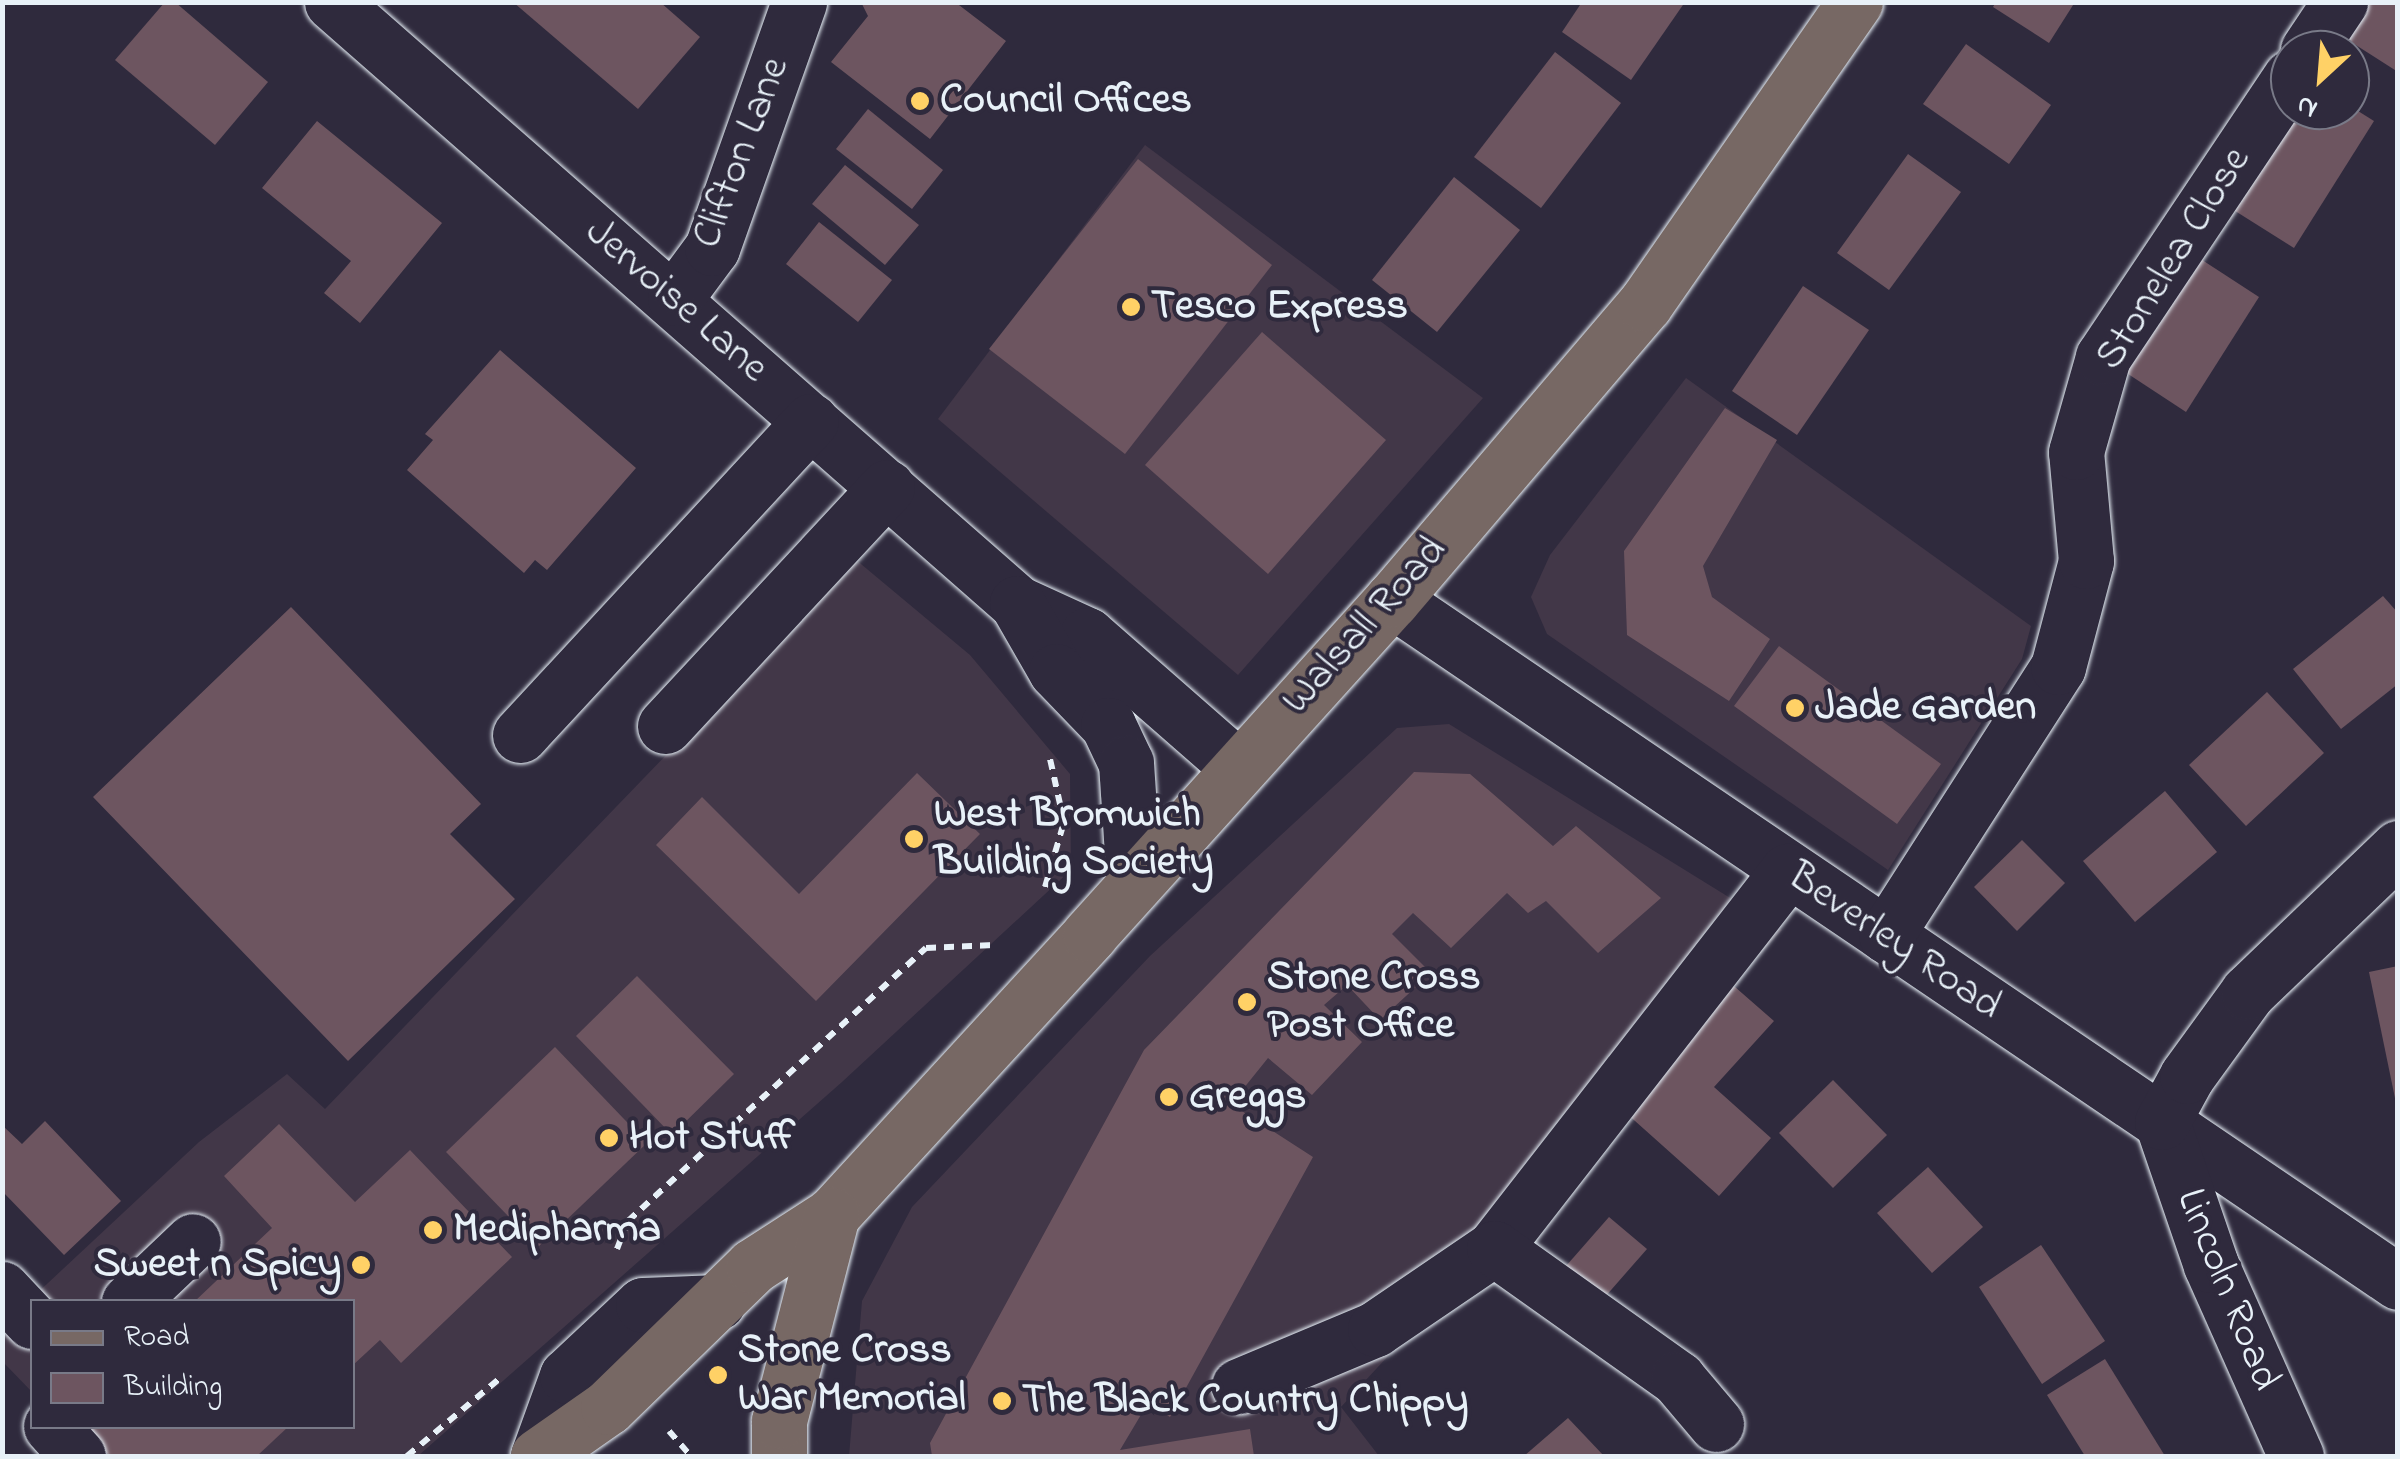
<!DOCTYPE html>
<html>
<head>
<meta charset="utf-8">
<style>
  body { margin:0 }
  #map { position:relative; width:2400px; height:1459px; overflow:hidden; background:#2f2a3d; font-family:"Indie Flower",sans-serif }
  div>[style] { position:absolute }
  .built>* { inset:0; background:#423748 }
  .building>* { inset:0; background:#6d5560 }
  .path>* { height:6px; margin-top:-3px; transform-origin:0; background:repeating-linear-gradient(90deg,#e8f1f8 0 10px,transparent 0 18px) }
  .roads { filter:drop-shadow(0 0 2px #e8f1f8) drop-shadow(0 0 2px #e8f1f8) }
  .minor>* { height:55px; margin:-27.5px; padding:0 27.5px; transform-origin:27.5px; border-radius:27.5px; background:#2f2a3d }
  .major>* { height:55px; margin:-27.5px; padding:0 27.5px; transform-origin:27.5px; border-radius:27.5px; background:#776864 }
  .dots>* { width:28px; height:28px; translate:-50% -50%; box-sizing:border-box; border:5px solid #2f2a3d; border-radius:50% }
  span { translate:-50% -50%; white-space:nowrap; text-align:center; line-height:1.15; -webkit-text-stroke:8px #2f2a3d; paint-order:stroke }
  .poi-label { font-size:42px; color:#e8f1f8; font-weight:700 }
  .left { translate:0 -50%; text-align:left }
  .right { translate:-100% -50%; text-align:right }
  .street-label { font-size:42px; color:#e8f1f8 }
  .frame { position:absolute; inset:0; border:5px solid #e8f1f8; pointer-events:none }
  .legend { position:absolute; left:30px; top:1299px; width:325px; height:130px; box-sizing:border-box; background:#2f2a3d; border:2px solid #797a88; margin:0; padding:12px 18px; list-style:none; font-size:30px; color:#e8f1f8 }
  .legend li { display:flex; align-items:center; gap:20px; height:50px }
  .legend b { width:50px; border:2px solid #797a88 }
  .north { position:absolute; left:2270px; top:30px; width:100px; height:100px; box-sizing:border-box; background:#2f2a3d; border:2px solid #797a88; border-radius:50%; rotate:206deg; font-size:28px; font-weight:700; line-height:40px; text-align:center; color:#e8f1f8 }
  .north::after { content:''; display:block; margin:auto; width:35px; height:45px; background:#ffd166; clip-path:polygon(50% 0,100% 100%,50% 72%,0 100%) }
</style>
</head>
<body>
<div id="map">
  <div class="built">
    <i style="clip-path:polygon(1145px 145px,1483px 398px,1238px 675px,938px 419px)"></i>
    <i style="clip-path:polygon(1686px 378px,2031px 626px,2022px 659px,1888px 870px,1547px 634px,1531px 597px,1550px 555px)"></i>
    <i style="clip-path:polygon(855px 559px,970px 655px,1070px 774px,1071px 870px,842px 1082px,418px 1456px,96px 1456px,66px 1427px,352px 1426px,352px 1302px,32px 1302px,32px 1392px,3px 1362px,3px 1325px,199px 1142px,287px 1074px,325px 1109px)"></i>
    <i style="clip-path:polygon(1449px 724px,1782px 930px,1341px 1407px,1379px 1456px,849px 1456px,862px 1301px,912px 1207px,1150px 956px,1397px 728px)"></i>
  </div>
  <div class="building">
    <i style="clip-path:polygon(165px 2px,175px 2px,268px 82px,215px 145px,115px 60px)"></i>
    <i style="clip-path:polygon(513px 2px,660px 2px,700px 37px,638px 109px)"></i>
    <i style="clip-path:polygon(861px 2px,955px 2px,1006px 41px,930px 139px,831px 62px,868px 16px)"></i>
    <i style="clip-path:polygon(1582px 2px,1685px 2px,1631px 80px,1562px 32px)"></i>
    <i style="clip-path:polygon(1996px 2px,2075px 2px,2049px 43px,1993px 7px)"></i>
    <i style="clip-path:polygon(2358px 2px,2398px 2px,2398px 72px,2337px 33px)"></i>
    <i style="clip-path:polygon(1966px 44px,2051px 105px,2009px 164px,1923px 104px)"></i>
    <i style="clip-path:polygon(1555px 52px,1621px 103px,1541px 208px,1474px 157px)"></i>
    <i style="clip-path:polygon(2350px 106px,2374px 121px,2294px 248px,2232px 209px,2294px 110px)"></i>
    <i style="clip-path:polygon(868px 109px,943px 170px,912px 209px,836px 149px)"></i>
    <i style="clip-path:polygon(317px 121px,442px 223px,360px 323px,324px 293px,351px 261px,262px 188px)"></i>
    <i style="clip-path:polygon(1908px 154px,1961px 192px,1889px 290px,1837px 253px)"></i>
    <i style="clip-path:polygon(1138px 159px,1272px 265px,1125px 454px,989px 349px)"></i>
    <i style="clip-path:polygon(845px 165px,919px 225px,885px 265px,812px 204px)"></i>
    <i style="clip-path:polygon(1454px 177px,1520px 230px,1437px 332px,1372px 280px)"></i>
    <i style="clip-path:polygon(819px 222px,892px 280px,858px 322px,786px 264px)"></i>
    <i style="clip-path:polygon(2196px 256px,2259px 297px,2186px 412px,2122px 370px)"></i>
    <i style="clip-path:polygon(1803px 286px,1869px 330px,1797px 435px,1732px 391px)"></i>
    <i style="clip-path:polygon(1262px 332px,1386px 440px,1268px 574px,1145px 465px)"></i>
    <i style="clip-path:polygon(500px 350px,636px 468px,547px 570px,535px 560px,524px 573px,407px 470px,433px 440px,425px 434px)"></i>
    <i style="clip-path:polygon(1725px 408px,1777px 440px,1703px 566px,1712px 597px,1770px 639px,1729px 701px,1627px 635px,1624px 551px)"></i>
    <i style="clip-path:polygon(2383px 596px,2398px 613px,2398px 684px,2341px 729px,2293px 669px)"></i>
    <i style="clip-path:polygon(291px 607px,481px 804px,450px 834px,515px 899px,348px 1061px,93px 797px)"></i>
    <i style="clip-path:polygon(1779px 646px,1941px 764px,1897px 824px,1734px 706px)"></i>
    <i style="clip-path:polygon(2267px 692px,2324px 753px,2246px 826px,2189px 765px)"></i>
    <i style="clip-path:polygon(1414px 772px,1470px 774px,1553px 846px,1576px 826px,1661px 898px,1598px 953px,1546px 901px,1528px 913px,1507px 893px,1451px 948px,1413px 913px,1392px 934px,1431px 973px,1380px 1020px,1347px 985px,1324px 1005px,1362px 1042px,1312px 1095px,1268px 1058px,1231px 1104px,1313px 1157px,1170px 1417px,1148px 1403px,1120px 1450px,1250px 1429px,1254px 1456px,932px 1456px,930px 1443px,1144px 1050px)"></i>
    <i style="clip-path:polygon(917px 773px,980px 834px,816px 1001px,656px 845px,702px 797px,799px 894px)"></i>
    <i style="clip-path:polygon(2165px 791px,2217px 852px,2135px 922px,2083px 861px)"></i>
    <i style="clip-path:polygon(2022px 840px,2065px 883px,2017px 931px,1974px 887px)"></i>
    <i style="clip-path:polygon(2398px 966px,2398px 1103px,2396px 1103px,2369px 972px)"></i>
    <i style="clip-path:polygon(637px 976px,734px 1074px,672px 1135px,576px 1036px)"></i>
    <i style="clip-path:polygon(1727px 980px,1774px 1021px,1714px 1087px,1771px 1138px,1719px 1196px,1616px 1104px)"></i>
    <i style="clip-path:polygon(555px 1047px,647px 1143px,538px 1247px,446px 1152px)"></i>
    <i style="clip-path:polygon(1833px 1080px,1887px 1135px,1833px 1188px,1779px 1133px)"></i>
    <i style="clip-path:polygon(45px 1121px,121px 1201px,64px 1255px,2px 1191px,2px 1125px,22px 1144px)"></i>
    <i style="clip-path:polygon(279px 1124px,355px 1202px,410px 1150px,512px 1257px,401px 1363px,380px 1340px,352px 1366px,352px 1302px,194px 1302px,272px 1228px,224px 1176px)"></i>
    <i style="clip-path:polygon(1928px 1167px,1983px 1227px,1932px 1273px,1877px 1213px)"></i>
    <i style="clip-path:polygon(1609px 1217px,1647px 1249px,1597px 1306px,1559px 1274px)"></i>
    <i style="clip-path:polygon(2041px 1245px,2105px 1341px,2042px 1384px,1979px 1287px)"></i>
    <i style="clip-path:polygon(2105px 1359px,2165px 1456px,2085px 1456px,2047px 1395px)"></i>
    <i style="clip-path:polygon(1568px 1418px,1604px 1456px,1524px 1456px)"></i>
    <i style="clip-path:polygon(82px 1426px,289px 1426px,257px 1456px,110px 1456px)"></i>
  </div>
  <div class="path">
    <i style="left:1045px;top:887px;width:68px;rotate:-73.7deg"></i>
    <i style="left:1064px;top:822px;width:65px;rotate:-102.5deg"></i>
    <i style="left:617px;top:1249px;width:30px;rotate:-69deg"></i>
    <i style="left:628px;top:1221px;width:404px;rotate:-42.5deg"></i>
    <i style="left:926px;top:948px;width:68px;rotate:-2.5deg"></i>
    <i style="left:669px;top:1431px;width:33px;rotate:49deg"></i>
    <i style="left:407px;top:1456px;width:119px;rotate:-39.9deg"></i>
  </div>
  <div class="roads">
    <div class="minor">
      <i style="left:332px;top:2px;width:911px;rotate:41.26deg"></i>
      <i style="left:1017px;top:603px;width:77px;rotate:24.6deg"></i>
      <i style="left:1087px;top:635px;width:201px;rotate:41.2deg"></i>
      <i style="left:2308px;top:50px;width:58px;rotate:-56.3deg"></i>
      <i style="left:675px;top:298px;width:62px;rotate:-53.5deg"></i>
      <i style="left:712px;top:248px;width:261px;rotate:-70.5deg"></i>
      <i style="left:1392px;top:600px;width:1215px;rotate:34.13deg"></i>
      <i style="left:1017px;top:603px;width:78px;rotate:60.2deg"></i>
      <i style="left:1056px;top:671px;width:75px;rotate:46.1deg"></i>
      <i style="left:1108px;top:725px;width:42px;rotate:64.7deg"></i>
      <i style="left:1126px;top:763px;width:119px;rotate:86.2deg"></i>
      <i style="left:665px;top:726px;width:326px;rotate:-47.1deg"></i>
      <i style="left:520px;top:735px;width:428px;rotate:-47.2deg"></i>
      <i style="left:1886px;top:935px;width:318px;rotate:-57.3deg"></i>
      <i style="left:2058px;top:667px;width:110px;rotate:-75.2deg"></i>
      <i style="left:2086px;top:561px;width:109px;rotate:-95.2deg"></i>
      <i style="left:2076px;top:452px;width:99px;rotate:-74.1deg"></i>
      <i style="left:2103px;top:357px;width:336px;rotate:-56.2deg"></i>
      <i style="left:1494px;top:1248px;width:478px;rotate:-52.1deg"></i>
      <i style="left:2px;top:1289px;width:44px;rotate:46.8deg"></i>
      <i style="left:129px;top:1302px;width:88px;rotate:-43.6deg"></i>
      <i style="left:1239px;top:1386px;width:147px;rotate:-22.7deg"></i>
      <i style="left:1375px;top:1329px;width:144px;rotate:-34.2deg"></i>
      <i style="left:1494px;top:1248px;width:226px;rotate:35.4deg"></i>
      <i style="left:1678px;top:1379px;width:59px;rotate:49.8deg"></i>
      <i style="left:51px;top:1426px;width:40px;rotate:48deg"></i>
      <i style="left:538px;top:1456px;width:85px;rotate:-70.1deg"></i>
      <i style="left:567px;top:1376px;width:104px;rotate:-43.1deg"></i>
      <i style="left:643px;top:1305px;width:75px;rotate:-2.3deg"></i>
      <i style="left:2296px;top:1456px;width:209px;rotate:-114deg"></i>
      <i style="left:2211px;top:1265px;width:151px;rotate:-108.9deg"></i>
      <i style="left:2162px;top:1122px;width:52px;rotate:-61.5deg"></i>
      <i style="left:2187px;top:1076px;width:104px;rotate:-54deg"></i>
      <i style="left:2248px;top:992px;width:208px;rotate:-43.8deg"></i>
    </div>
    <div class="major">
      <i style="left:538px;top:1456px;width:85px;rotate:-35deg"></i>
      <i style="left:608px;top:1407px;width:202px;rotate:-44.2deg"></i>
      <i style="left:753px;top:1266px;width:94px;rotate:-32.8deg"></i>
      <i style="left:832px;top:1215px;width:381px;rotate:-47.4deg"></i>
      <i style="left:1090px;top:934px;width:450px;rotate:-47.9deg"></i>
      <i style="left:1392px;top:600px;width:389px;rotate:-49.5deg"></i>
      <i style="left:1645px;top:304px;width:368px;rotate:-55.2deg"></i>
      <i style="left:779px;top:1456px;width:35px;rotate:-90deg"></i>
      <i style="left:779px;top:1421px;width:213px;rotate:-75.6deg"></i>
    </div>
  </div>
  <div class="dots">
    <i style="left:920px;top:101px;background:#ffd166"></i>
    <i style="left:1131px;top:307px;background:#ffd166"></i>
    <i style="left:1795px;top:708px;background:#ffd166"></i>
    <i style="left:914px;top:839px;background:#ffd166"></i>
    <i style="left:1247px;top:1002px;background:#ffd166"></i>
    <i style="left:1169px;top:1097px;background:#ffd166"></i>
    <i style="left:609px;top:1138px;background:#ffd166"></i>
    <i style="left:433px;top:1230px;background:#ffd166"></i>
    <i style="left:361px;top:1265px;background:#ffd166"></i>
    <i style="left:718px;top:1375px;background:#ffd166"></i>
    <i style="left:1002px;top:1401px;background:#ffd166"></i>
  </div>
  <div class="poi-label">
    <span class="left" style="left:940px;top:101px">Council Offices</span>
    <span class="left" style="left:1151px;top:307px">Tesco Express</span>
    <span class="left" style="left:1815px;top:708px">Jade Garden</span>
    <span class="left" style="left:934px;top:839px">West Bromwich<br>Building Society</span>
    <span class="left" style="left:1267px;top:1002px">Stone Cross<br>Post Office</span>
    <span class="left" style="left:1189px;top:1097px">Greggs</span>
    <span class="left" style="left:629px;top:1138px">Hot Stuff</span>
    <span class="left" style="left:453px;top:1230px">Medipharma</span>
    <span class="right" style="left:341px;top:1265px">Sweet n Spicy</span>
    <span class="left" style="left:738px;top:1375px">Stone Cross<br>War Memorial</span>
    <span class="left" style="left:1022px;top:1401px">The Black Country Chippy</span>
  </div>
  <div class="street-label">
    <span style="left:742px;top:153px;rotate:-69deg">Clifton Lane</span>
    <span style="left:2174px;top:259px;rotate:-58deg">Stonelea Close</span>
    <span style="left:676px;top:301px;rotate:41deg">Jervoise Lane</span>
    <span style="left:1365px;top:626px;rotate:-48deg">Walsall Road</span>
    <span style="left:1894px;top:942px;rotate:34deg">Beverley Road</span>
    <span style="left:2227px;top:1290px;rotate:68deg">Lincoln Road</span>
  </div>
  <div class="frame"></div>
  <ul class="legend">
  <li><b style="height:12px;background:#776864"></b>Road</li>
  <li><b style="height:28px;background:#6d5560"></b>Building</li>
  </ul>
  <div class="north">N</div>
</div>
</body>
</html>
